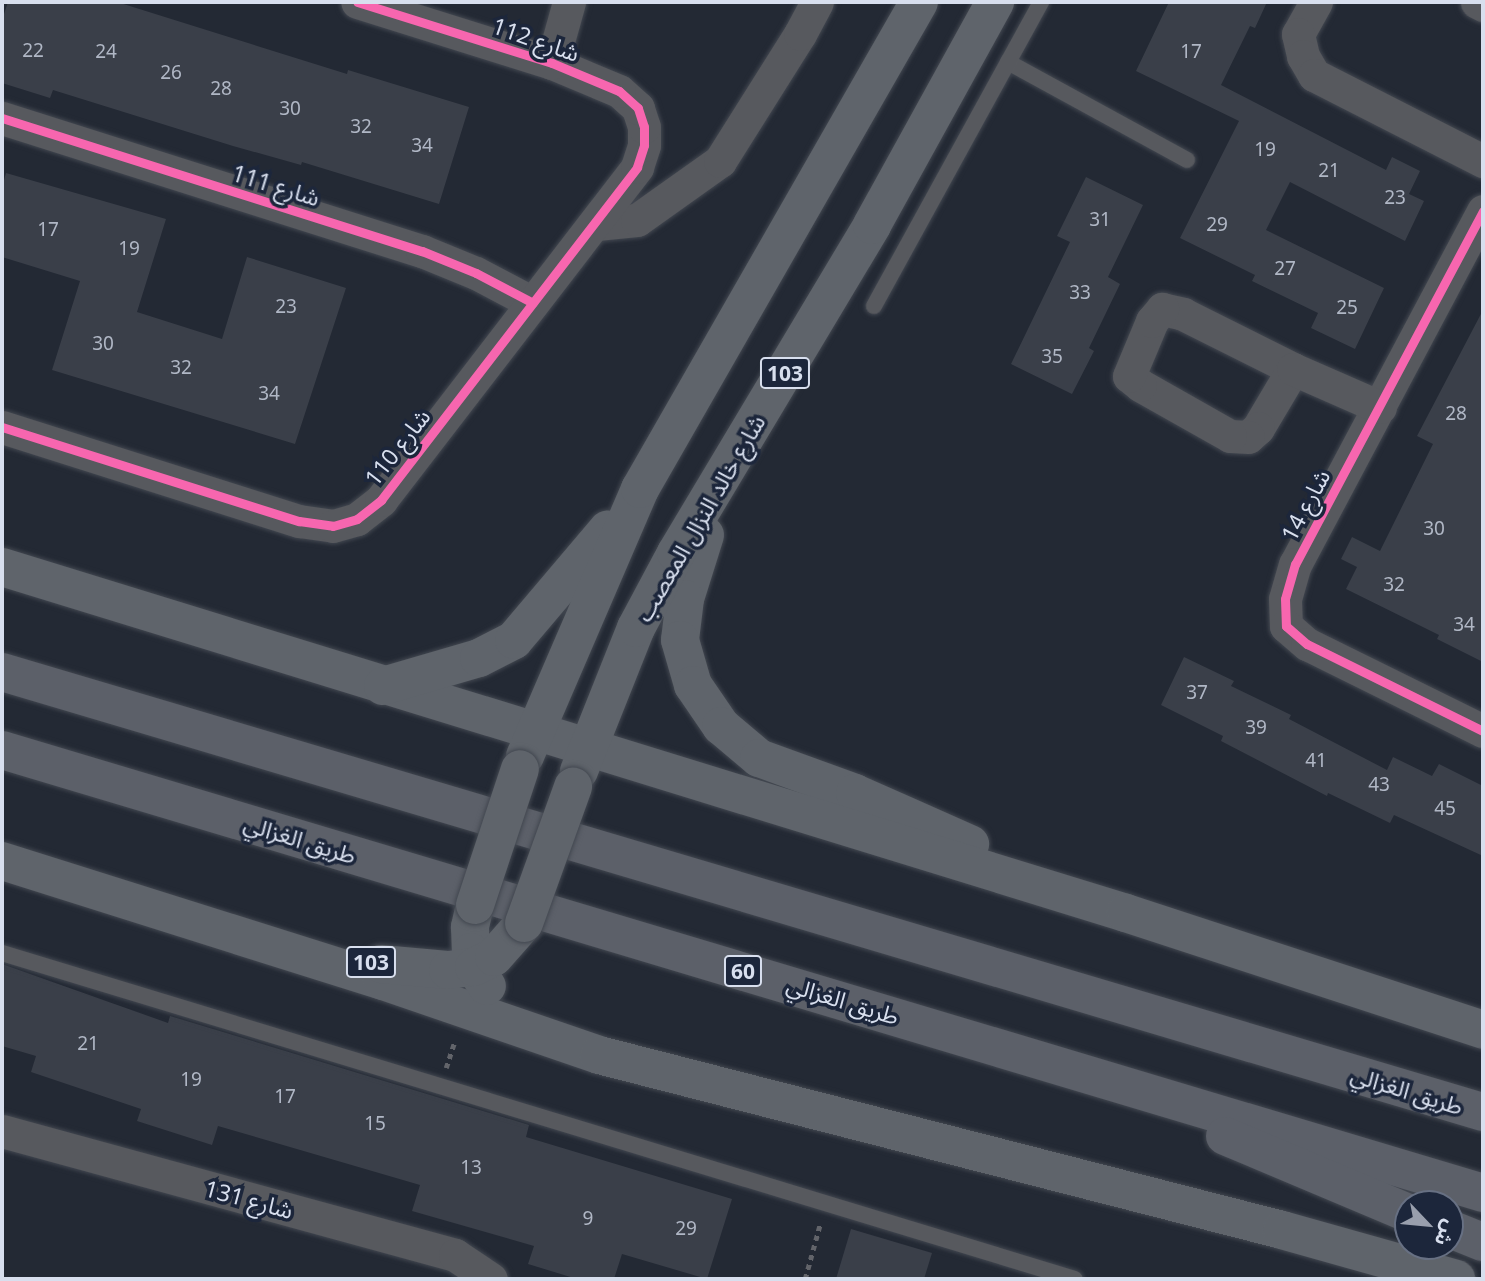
<!DOCTYPE html>
<html>
<head>
<meta charset="utf-8">
<style>
  body { margin:0 }
  #map { position:relative; width:1485px; height:1281px; overflow:hidden; background:#232934; font-family:"Noto Sans","Noto Sans Arabic",sans-serif }
  div>[style] { position:absolute }
  .building>* { inset:0; background:#3a3f49 }
  .path>* { height:4.5px; margin-top:-2.25px; transform-origin:0; background:repeating-linear-gradient(90deg,#62646a 0 5px,transparent 0 10px) }
  .roads { filter:drop-shadow(0 0 2px #424750) drop-shadow(0 0 2px #424750) }
  .lane>* { height:16px; margin:-8px; padding:0 8px; transform-origin:8px; border-radius:8px; background:#57595e }
  .street>* { height:33px; margin:-16.5px; padding:0 16.5px; transform-origin:16.5px; border-radius:16.5px; background:#57595e }
  .primary>* { height:38px; margin:-19px; padding:0 19px; transform-origin:19px; border-radius:19px; background:#5f646b }
  .highway>* { height:38px; margin:-19px; padding:0 19px; transform-origin:19px; border-radius:19px; background:#5c6069 }
  .bridges { filter:drop-shadow(0 0 2px #424750) drop-shadow(0 0 2px #424750) }
  .primary-bridge>* { height:38px; margin:-19px; padding:0 19px; transform-origin:19px; border-radius:19px; background:#5f646b }
  .cycleway>* { height:9px; margin:-4.5px; padding:0 4.5px; transform-origin:4.5px; border-radius:4.5px; background:#f766af }
  span { translate:-50% -50%; white-space:nowrap; text-align:center; line-height:1.15; -webkit-text-stroke:7px #1c263b; paint-order:stroke }
  .number-label { font-size:19px; color:#b0b7c5 }
  .number-label span { -webkit-text-stroke-width:0 }
  .shield-label span { padding:2px 5px; background:#1c263b; border:2px solid; border-radius:5px; -webkit-text-stroke-width:0 }
  .shield-label { font-size:21px; color:#d8dfee; font-weight:700 }
  .street-label { font-size:23px; color:#d8dfee }
  .frame { position:absolute; inset:0; border:4px solid #d8dfee; pointer-events:none }
  .north { position:absolute; left:1394px; top:1190px; width:70px; height:70px; box-sizing:border-box; background:#1c263b; border:2px solid #677083; border-radius:50%; rotate:116deg; font-size:19px; font-weight:700; line-height:28px; text-align:center; color:#d8dfee }
  .north::after { content:''; display:block; margin:auto; width:24px; height:32px; background:#999fad; clip-path:polygon(50% 0,100% 100%,50% 72%,0 100%) }
</style>
</head>
<body>
<div id="map">
  <div class="building">
    <i style="clip-path:polygon(8px 2px,117px 2px,347px 74px,348px 70px,469px 107px,439px 204px,302px 162px,301px 165px,233px 146px,53px 90px,50px 98px,2px 83px,2px 20px)"></i>
    <i style="clip-path:polygon(1169px 2px,1267px 2px,1255px 28px,1250px 26px,1221px 85px,1386px 170px,1392px 157px,1420px 171px,1409px 194px,1424px 201px,1405px 241px,1290px 182px,1266px 230px,1384px 288px,1355px 349px,1311px 328px,1318px 313px,1252px 281px,1255px 275px,1180px 238px,1239px 121px,1136px 71px)"></i>
    <i style="clip-path:polygon(6px 173px,166px 219px,137px 312px,222px 339px,247px 257px,346px 288px,295px 444px,52px 370px,80px 281px,2px 257px,2px 187px)"></i>
    <i style="clip-path:polygon(1086px 177px,1143px 205px,1108px 277px,1120px 284px,1089px 348px,1094px 351px,1072px 394px,1011px 364px,1070px 242px,1057px 236px)"></i>
    <i style="clip-path:polygon(1483px 310px,1483px 662px,1437px 639px,1439px 635px,1346px 589px,1357px 567px,1341px 559px,1352px 537px,1380px 551px,1433px 444px,1417px 436px)"></i>
    <i style="clip-path:polygon(1184px 657px,1234px 681px,1231px 686px,1291px 715px,1289px 719px,1387px 770px,1393px 757px,1432px 776px,1439px 764px,1483px 786px,1483px 856px,1394px 815px,1390px 823px,1328px 793px,1327px 796px,1221px 741px,1223px 736px,1161px 705px)"></i>
    <i style="clip-path:polygon(2px 964px,168px 1023px,170px 1016px,529px 1125px,526px 1137px,732px 1199px,707px 1279px,622px 1254px,614px 1279px,577px 1279px,528px 1264px,534px 1246px,412px 1211px,420px 1185px,218px 1126px,212px 1145px,137px 1121px,141px 1109px,31px 1072px,36px 1056px,2px 1046px)"></i>
    <i style="clip-path:polygon(851px 1229px,932px 1253px,924px 1279px,836px 1279px)"></i>
  </div>
  <div class="path">
    <i style="left:446px;top:1068px;width:29px;rotate:-72deg"></i>
    <i style="left:805px;top:1279px;width:57px;rotate:-74.7deg"></i>
  </div>
  <div class="roads">
    <div class="lane">
      <i style="left:1008px;top:62px;width:204px;rotate:28.7deg"></i>
      <i style="left:874px;top:306px;width:347px;rotate:-61.2deg"></i>
      <i style="left:2px;top:953px;width:1121px;rotate:16.9deg"></i>
    </div>
    <div class="street">
      <i style="left:1316px;top:2px;width:37px;rotate:119deg"></i>
      <i style="left:1298px;top:34px;width:23px;rotate:77deg"></i>
      <i style="left:1303px;top:56px;width:22px;rotate:60deg"></i>
      <i style="left:1314px;top:75px;width:190px;rotate:27deg"></i>
      <i style="left:1477px;top:2px;width:7px;rotate:27deg"></i>
      <i style="left:552px;top:63px;width:63px;rotate:-74.4deg"></i>
      <i style="left:2px;top:118px;width:441px;rotate:17.6deg"></i>
      <i style="left:422px;top:251px;width:58px;rotate:22.2deg"></i>
      <i style="left:476px;top:273px;width:64px;rotate:27.8deg"></i>
      <i style="left:1483px;top:211px;width:400px;rotate:118deg"></i>
      <i style="left:1295px;top:564px;width:36px;rotate:106deg"></i>
      <i style="left:1285px;top:599px;width:27px;rotate:88deg"></i>
      <i style="left:1286px;top:626px;width:28px;rotate:41deg"></i>
      <i style="left:1307px;top:644px;width:196px;rotate:26.3deg"></i>
      <i style="left:597px;top:224px;width:40px;rotate:-5.7deg"></i>
      <i style="left:637px;top:220px;width:102px;rotate:-35.4deg"></i>
      <i style="left:720px;top:161px;width:150px;rotate:-57.8deg"></i>
      <i style="left:800px;top:34px;width:36px;rotate:-62deg"></i>
      <i style="left:1162px;top:309px;width:22px;rotate:13deg"></i>
      <i style="left:1183px;top:314px;width:123px;rotate:26.6deg"></i>
      <i style="left:1293px;top:369px;width:69px;rotate:120.7deg"></i>
      <i style="left:1258px;top:428px;width:13px;rotate:138deg"></i>
      <i style="left:1248px;top:437px;width:18px;rotate:-177deg"></i>
      <i style="left:1230px;top:436px;width:103px;rotate:-150.5deg"></i>
      <i style="left:1140px;top:385px;width:14px;rotate:-141deg"></i>
      <i style="left:1129px;top:376px;width:60px;rotate:-67.3deg"></i>
      <i style="left:1152px;top:321px;width:16px;rotate:-50deg"></i>
      <i style="left:1293px;top:369px;width:95px;rotate:23.6deg"></i>
      <i style="left:2px;top:427px;width:312px;rotate:17.6deg"></i>
      <i style="left:299px;top:521px;width:34px;rotate:8deg"></i>
      <i style="left:333px;top:526px;width:25px;rotate:-16deg"></i>
      <i style="left:357px;top:519px;width:31px;rotate:-38deg"></i>
      <i style="left:381px;top:500px;width:420px;rotate:-52.4deg"></i>
      <i style="left:637px;top:167px;width:23px;rotate:-72deg"></i>
      <i style="left:644px;top:145px;width:18px;rotate:-90deg"></i>
      <i style="left:644px;top:127px;width:20px;rotate:-108deg"></i>
      <i style="left:638px;top:108px;width:25px;rotate:-138deg"></i>
      <i style="left:619px;top:91px;width:73px;rotate:-157.3deg"></i>
      <i style="left:552px;top:63px;width:204px;rotate:-162.6deg"></i>
      <i style="left:2px;top:1131px;width:470px;rotate:15.3deg"></i>
      <i style="left:455px;top:1255px;width:43px;rotate:33.7deg"></i>
    </div>
    <div class="primary">
      <i style="left:705px;top:535px;width:67px;rotate:107.4deg"></i>
      <i style="left:685px;top:599px;width:41px;rotate:97deg"></i>
      <i style="left:680px;top:640px;width:47px;rotate:73.9deg"></i>
      <i style="left:693px;top:685px;width:50px;rotate:55.7deg"></i>
      <i style="left:721px;top:726px;width:50px;rotate:40.1deg"></i>
      <i style="left:759px;top:758px;width:102px;rotate:20deg"></i>
      <i style="left:855px;top:793px;width:126px;rotate:23.9deg"></i>
      <i style="left:2px;top:567px;width:1176px;rotate:17.11deg"></i>
      <i style="left:1126px;top:913px;width:376px;rotate:18.1deg"></i>
      <i style="left:383px;top:686px;width:100px;rotate:-16.3deg"></i>
      <i style="left:479px;top:658px;width:39px;rotate:-27deg"></i>
      <i style="left:514px;top:640px;width:145px;rotate:-49.7deg"></i>
      <i style="left:525px;top:756px;width:291px;rotate:-66.7deg"></i>
      <i style="left:640px;top:489px;width:561px;rotate:-60.19deg"></i>
      <i style="left:579px;top:771px;width:154px;rotate:-68.3deg"></i>
      <i style="left:636px;top:628px;width:85px;rotate:-61.9deg"></i>
      <i style="left:676px;top:553px;width:382px;rotate:-59.1deg"></i>
      <i style="left:872px;top:225px;width:255px;rotate:-61.1deg"></i>
      <i style="left:2px;top:861px;width:399px;rotate:17.5deg"></i>
      <i style="left:383px;top:981px;width:228px;rotate:18.9deg"></i>
      <i style="left:599px;top:1055px;width:705px;rotate:14.37deg"></i>
      <i style="left:1282px;top:1230px;width:181px;rotate:15.7deg"></i>
      <i style="left:475px;top:905px;width:23px;rotate:103deg"></i>
      <i style="left:470px;top:927px;width:25px;rotate:88deg"></i>
      <i style="left:471px;top:952px;width:15px;rotate:79deg"></i>
      <i style="left:474px;top:967px;width:23px;rotate:56deg"></i>
      <i style="left:381px;top:964px;width:67px;rotate:5.1deg"></i>
      <i style="left:448px;top:970px;width:26px;rotate:-7deg"></i>
      <i style="left:474px;top:967px;width:22px;rotate:-27deg"></i>
      <i style="left:494px;top:957px;width:45px;rotate:-48.6deg"></i>
    </div>
    <div class="highway">
      <i style="left:2px;top:672px;width:1545px;rotate:16.55deg"></i>
      <i style="left:2px;top:750px;width:1546px;rotate:16.65deg"></i>
      <i style="left:1225px;top:1136px;width:199px;rotate:22.8deg"></i>
      <i style="left:1450px;top:1229px;width:35px;rotate:22deg"></i>
    </div>
  </div>
  <div class="bridges">
    <div class="primary-bridge">
      <i style="left:475px;top:905px;width:143px;rotate:-71.7deg"></i>
      <i style="left:524px;top:923px;width:145px;rotate:-70.2deg"></i>
    </div>
  </div>
  <div class="cycleway">
    <i style="left:2px;top:118px;width:441px;rotate:17.6deg"></i>
    <i style="left:422px;top:251px;width:58px;rotate:22.2deg"></i>
    <i style="left:476px;top:273px;width:64px;rotate:27.8deg"></i>
    <i style="left:1483px;top:211px;width:400px;rotate:118deg"></i>
    <i style="left:1295px;top:564px;width:36px;rotate:106deg"></i>
    <i style="left:1285px;top:599px;width:27px;rotate:88deg"></i>
    <i style="left:1286px;top:626px;width:28px;rotate:41deg"></i>
    <i style="left:1307px;top:644px;width:196px;rotate:26.3deg"></i>
    <i style="left:2px;top:427px;width:312px;rotate:17.6deg"></i>
    <i style="left:299px;top:521px;width:34px;rotate:8deg"></i>
    <i style="left:333px;top:526px;width:25px;rotate:-16deg"></i>
    <i style="left:357px;top:519px;width:31px;rotate:-38deg"></i>
    <i style="left:381px;top:500px;width:420px;rotate:-52.4deg"></i>
    <i style="left:637px;top:167px;width:23px;rotate:-72deg"></i>
    <i style="left:644px;top:145px;width:18px;rotate:-90deg"></i>
    <i style="left:644px;top:127px;width:20px;rotate:-108deg"></i>
    <i style="left:638px;top:108px;width:25px;rotate:-138deg"></i>
    <i style="left:619px;top:91px;width:73px;rotate:-157.3deg"></i>
    <i style="left:552px;top:63px;width:204px;rotate:-162.6deg"></i>
  </div>
  <div class="number-label">
    <span style="left:33px;top:51px">22</span>
    <span style="left:106px;top:52px">24</span>
    <span style="left:1191px;top:52px">17</span>
    <span style="left:171px;top:73px">26</span>
    <span style="left:221px;top:89px">28</span>
    <span style="left:290px;top:109px">30</span>
    <span style="left:361px;top:127px">32</span>
    <span style="left:422px;top:146px">34</span>
    <span style="left:1265px;top:150px">19</span>
    <span style="left:1329px;top:171px">21</span>
    <span style="left:1395px;top:198px">23</span>
    <span style="left:1100px;top:220px">31</span>
    <span style="left:1217px;top:225px">29</span>
    <span style="left:48px;top:230px">17</span>
    <span style="left:129px;top:249px">19</span>
    <span style="left:1285px;top:269px">27</span>
    <span style="left:1080px;top:293px">33</span>
    <span style="left:286px;top:307px">23</span>
    <span style="left:1347px;top:308px">25</span>
    <span style="left:103px;top:344px">30</span>
    <span style="left:1052px;top:357px">35</span>
    <span style="left:181px;top:368px">32</span>
    <span style="left:269px;top:394px">34</span>
    <span style="left:1456px;top:414px">28</span>
    <span style="left:1434px;top:529px">30</span>
    <span style="left:1394px;top:585px">32</span>
    <span style="left:1464px;top:625px">34</span>
    <span style="left:1197px;top:693px">37</span>
    <span style="left:1256px;top:728px">39</span>
    <span style="left:1316px;top:761px">41</span>
    <span style="left:1379px;top:785px">43</span>
    <span style="left:1445px;top:809px">45</span>
    <span style="left:88px;top:1044px">21</span>
    <span style="left:191px;top:1080px">19</span>
    <span style="left:285px;top:1097px">17</span>
    <span style="left:375px;top:1124px">15</span>
    <span style="left:471px;top:1168px">13</span>
    <span style="left:588px;top:1219px">9</span>
    <span style="left:686px;top:1229px">29</span>
  </div>
  <div class="shield-label">
    <span style="left:785px;top:373px">103</span>
    <span style="left:371px;top:962px">103</span>
    <span style="left:743px;top:971px">60</span>
  </div>
  <div class="street-label">
    <span style="left:536px;top:39px;rotate:19deg">شارع 112</span>
    <span style="left:276px;top:185px;rotate:17deg">شارع 111</span>
    <span style="left:397px;top:447px;rotate:-52deg">شارع 110</span>
    <span style="left:1305px;top:505px;rotate:-62deg">شارع 14</span>
    <span style="left:700px;top:518px;rotate:-60deg">شارع خالد النزال المعصب</span>
    <span style="left:300px;top:839px;rotate:17deg">طريق الغزالي</span>
    <span style="left:843px;top:1000px;rotate:17deg">طريق الغزالي</span>
    <span style="left:1407px;top:1090px;rotate:17deg">طريق الغزالي</span>
    <span style="left:249px;top:1199px;rotate:15deg">شارع 131</span>
  </div>
  <div class="frame"></div>
  <div class="north">ش</div>
</div>
</body>
</html>
